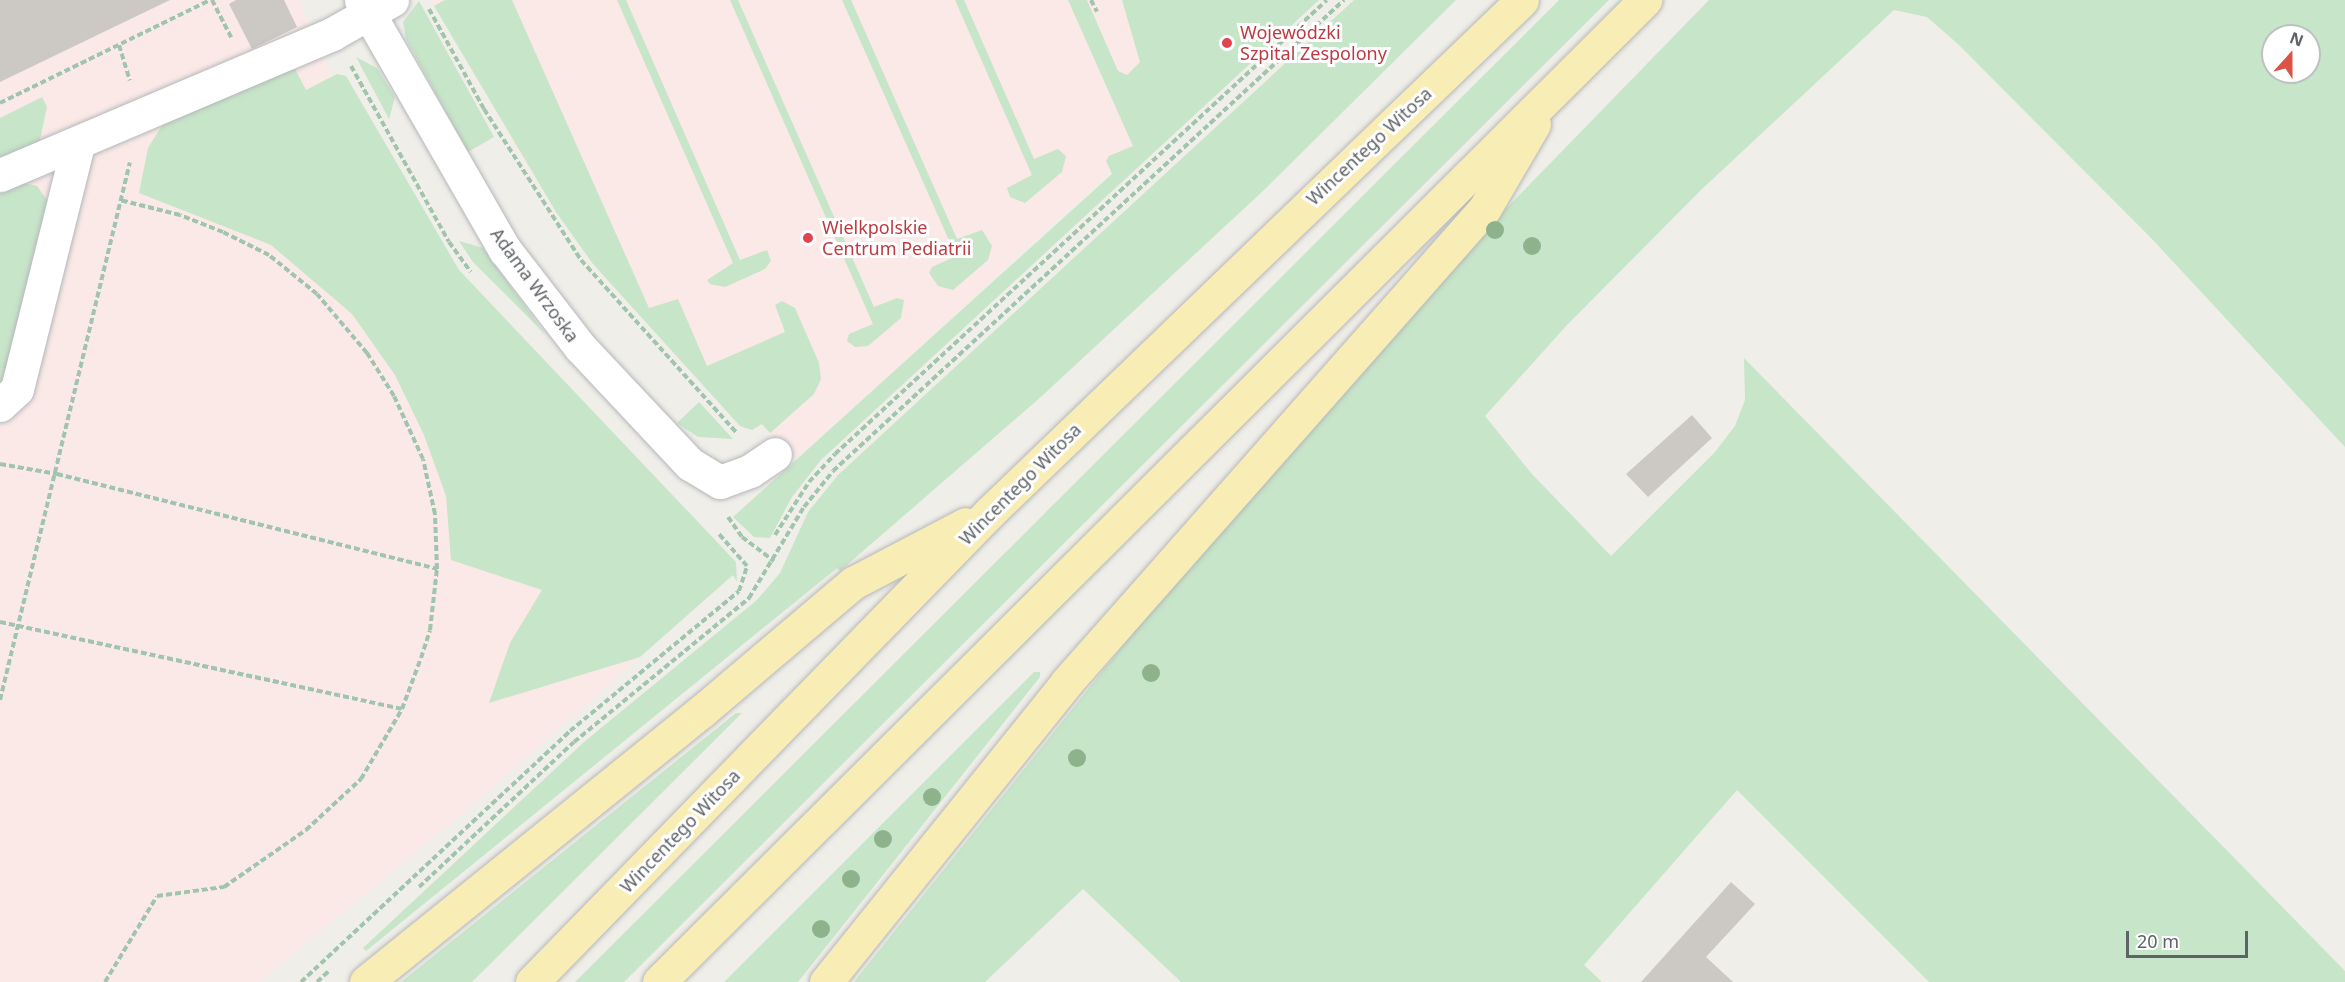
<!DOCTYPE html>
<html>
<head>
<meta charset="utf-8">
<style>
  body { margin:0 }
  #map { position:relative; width:2345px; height:982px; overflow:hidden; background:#f0eee8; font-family:"Noto Sans",sans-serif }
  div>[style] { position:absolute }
  .medical>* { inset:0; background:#fae9e7 }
  .green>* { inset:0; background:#c7e5c8 }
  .building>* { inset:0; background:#ccc9c4 }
  .path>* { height:4px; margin-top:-2px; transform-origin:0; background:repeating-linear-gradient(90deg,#a1c5ac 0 6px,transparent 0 9px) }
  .roads { filter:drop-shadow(0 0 2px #b5b7bb) drop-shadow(0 0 2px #b5b7bb) }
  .minor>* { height:33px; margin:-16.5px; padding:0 16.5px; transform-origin:16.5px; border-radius:16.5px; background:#fff }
  .major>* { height:33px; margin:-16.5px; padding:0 16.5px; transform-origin:16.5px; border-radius:16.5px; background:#f8eeb5 }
  .trees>* { width:18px; height:18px; margin:-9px; border-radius:50%; background:#8eb28c }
  .dots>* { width:16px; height:16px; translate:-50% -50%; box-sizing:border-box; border:3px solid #fff; border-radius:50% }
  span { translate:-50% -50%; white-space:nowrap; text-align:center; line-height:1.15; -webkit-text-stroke:6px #fff; paint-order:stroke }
  .health-label { font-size:18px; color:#be3a42 }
  .left { translate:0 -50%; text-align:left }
  .street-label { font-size:18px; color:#5f6267 }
  .north { position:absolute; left:2261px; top:24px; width:60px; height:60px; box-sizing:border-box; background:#fff; border:2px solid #bfc0c2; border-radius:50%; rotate:21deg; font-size:16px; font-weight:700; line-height:24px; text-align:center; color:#5f6267 }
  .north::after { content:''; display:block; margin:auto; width:21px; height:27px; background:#da5344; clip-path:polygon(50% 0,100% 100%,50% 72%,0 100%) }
  .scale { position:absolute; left:2126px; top:931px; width:122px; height:27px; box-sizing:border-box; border:3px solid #5f6267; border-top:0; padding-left:8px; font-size:18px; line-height:21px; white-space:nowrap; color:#5f6267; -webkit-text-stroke:4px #fff; paint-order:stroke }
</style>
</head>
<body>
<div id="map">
  <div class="medical">
    <i style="clip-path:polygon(0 0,299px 0,332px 77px,440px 265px,733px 575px,475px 803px,259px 982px,0 982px)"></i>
    <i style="clip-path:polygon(431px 0,1297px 0,795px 461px,762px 424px,752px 430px,740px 426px,593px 264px,530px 171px)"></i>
  </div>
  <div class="green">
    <i style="clip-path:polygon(445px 0,512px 0,649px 308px,678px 299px,707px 366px,785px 332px,775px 305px,782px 301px,795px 308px,819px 363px,821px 379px,814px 394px,770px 433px,762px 424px,752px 430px,740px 426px,593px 264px,556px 212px,434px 6px)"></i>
    <i style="clip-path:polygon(617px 0,626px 0,740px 260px,767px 250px,771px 261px,765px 269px,725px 287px,710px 284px,707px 280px,733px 263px)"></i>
    <i style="clip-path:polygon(730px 0,738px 0,874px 307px,897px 298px,904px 300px,901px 318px,868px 346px,855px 347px,847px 341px,849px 334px,873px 324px)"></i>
    <i style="clip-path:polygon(842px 0,851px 0,957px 239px,982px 230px,992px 246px,988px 260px,953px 290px,938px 286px,929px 273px,932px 267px,956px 256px)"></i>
    <i style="clip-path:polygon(955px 0,964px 0,1034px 159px,1058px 149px,1066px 156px,1062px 172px,1025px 203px,1010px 197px,1007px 188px,1032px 175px)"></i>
    <i style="clip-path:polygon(1068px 0,1087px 0,1118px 71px,1127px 75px,1140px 62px,1122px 0,1319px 0,821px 460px,792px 497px,770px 538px,754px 537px,733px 517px,1112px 174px,1106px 161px,1109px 156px,1133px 146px)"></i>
    <i style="clip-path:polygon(1354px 0,1456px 0,1263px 191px,1043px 395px,840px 571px,837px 568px,366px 951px,363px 948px,584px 742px,757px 600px,780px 573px,808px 512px,838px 475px)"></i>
    <i style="clip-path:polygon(1559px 0,1609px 0,624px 982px,575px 982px)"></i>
    <i style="clip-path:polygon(evenodd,1709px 0,2345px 0,2345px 447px,2153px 240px,1959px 45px,1927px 17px,1894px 10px,1701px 190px,1567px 325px,1485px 416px,1531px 473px,1611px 556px,1715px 452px,1735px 426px,1745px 400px,1744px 358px,2345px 971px,2345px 982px,1929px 982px,1737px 790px,1584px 965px,1602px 982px,1181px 982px,1083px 889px,985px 982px,854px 982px,1157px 603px,1496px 219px,1709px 0,2273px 36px,2309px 36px,2309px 72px,2273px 72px,2273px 36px)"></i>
    <i style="clip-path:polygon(419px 1px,494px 137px,468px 152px,406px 39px,403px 22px)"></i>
    <i style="clip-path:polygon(356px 57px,377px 68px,395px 97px,389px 119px)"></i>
    <i style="clip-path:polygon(292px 63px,306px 90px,337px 74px,346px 76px,459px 270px,736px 562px,737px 582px,733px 575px,640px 657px,489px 703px,510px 643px,542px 590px,451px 560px,446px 496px,424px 435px,395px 375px,352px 314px,271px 245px,139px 193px,148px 148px,163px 124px)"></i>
    <i style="clip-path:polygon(42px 97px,47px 107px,39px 144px,0 164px,0 118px)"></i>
    <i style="clip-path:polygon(21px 182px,37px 186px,52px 207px,0 388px,0 193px)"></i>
    <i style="clip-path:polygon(459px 241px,483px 248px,545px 334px,473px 262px)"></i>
    <i style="clip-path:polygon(699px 402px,733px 439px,698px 437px,677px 423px)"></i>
    <i style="clip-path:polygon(1034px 672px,1040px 672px,1040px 677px,798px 982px,724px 982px)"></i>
    <i style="clip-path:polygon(736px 713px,742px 713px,472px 982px,401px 982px)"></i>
  </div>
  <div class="building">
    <i style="clip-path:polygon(0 0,170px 0,0 82px)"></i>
    <i style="clip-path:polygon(236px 0,284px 0,297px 27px,252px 49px,229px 4px)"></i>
    <i style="clip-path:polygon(1692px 415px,1712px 438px,1648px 497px,1626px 474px)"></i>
    <i style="clip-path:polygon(1731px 882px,1755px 904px,1706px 957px,1733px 982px,1641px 982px)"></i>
  </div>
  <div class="path">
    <i style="left:212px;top:0;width:42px;rotate:62.8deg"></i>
    <i style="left:1091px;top:0;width:13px;rotate:63deg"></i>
    <i style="left:429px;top:9px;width:114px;rotate:61.2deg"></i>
    <i style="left:484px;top:109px;width:179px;rotate:57.3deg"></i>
    <i style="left:581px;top:260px;width:233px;rotate:48deg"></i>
    <i style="left:119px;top:45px;width:37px;rotate:73deg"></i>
    <i style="left:351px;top:66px;width:201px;rotate:60.9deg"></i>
    <i style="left:449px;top:242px;width:37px;rotate:54deg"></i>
    <i style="left:0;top:103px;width:234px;rotate:-26.1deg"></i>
    <i style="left:0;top:464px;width:58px;rotate:10deg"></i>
    <i style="left:57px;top:474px;width:392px;rotate:14deg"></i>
    <i style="left:728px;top:517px;width:24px;rotate:55deg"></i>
    <i style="left:742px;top:537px;width:40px;rotate:37deg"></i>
    <i style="left:775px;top:535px;width:63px;rotate:-57.3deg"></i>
    <i style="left:809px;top:482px;width:38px;rotate:-47deg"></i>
    <i style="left:835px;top:454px;width:669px;rotate:-42.7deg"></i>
    <i style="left:0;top:622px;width:411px;rotate:12.2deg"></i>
    <i style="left:0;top:700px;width:553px;rotate:-76.42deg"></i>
    <i style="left:419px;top:887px;width:212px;rotate:-43.1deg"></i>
    <i style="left:574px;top:742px;width:227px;rotate:-39.4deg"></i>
    <i style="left:749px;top:598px;width:106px;rotate:-58.9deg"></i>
    <i style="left:804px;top:507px;width:46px;rotate:-51.1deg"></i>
    <i style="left:833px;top:471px;width:695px;rotate:-42.67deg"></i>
    <i style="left:105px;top:982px;width:100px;rotate:-58.8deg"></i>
    <i style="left:157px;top:896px;width:68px;rotate:-7.7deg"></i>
    <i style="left:224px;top:887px;width:100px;rotate:-34.8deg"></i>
    <i style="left:306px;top:830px;width:75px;rotate:-42.8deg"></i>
    <i style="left:361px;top:779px;width:81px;rotate:-59.6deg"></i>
    <i style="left:402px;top:709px;width:54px;rotate:-69.6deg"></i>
    <i style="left:421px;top:658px;width:29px;rotate:-72deg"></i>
    <i style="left:430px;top:630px;width:61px;rotate:-83.5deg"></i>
    <i style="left:437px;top:569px;width:55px;rotate:-92.1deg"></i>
    <i style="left:435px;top:514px;width:56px;rotate:-102.3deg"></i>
    <i style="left:423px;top:459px;width:69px;rotate:-114.7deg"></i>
    <i style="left:394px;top:396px;width:51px;rotate:-122.1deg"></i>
    <i style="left:367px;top:353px;width:77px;rotate:-130.3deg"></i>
    <i style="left:317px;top:294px;width:62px;rotate:-140.9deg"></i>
    <i style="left:269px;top:255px;width:51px;rotate:-153.4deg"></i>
    <i style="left:223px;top:232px;width:46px;rotate:-158.4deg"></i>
    <i style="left:180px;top:215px;width:62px;rotate:-166deg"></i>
    <i style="left:301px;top:982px;width:368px;rotate:-43deg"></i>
    <i style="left:570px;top:731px;width:219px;rotate:-39.6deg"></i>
    <i style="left:739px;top:591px;width:26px;rotate:-72deg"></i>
    <i style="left:747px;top:566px;width:43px;rotate:-131.2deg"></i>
    <i style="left:317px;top:982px;width:18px;rotate:-43deg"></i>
  </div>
  <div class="roads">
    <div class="minor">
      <i style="left:361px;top:0;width:289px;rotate:60.1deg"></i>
      <i style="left:505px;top:250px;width:123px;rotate:52.3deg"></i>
      <i style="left:580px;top:347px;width:161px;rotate:46.8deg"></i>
      <i style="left:690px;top:464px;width:35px;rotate:31deg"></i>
      <i style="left:720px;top:482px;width:32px;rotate:-20deg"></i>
      <i style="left:750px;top:471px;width:30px;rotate:-34deg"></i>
      <i style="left:0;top:175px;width:361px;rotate:-23deg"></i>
      <i style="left:332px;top:34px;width:69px;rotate:-29.5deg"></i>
      <i style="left:0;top:405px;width:23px;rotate:-43deg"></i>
      <i style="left:17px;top:389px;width:252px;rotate:-76deg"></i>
    </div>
    <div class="major">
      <i style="left:366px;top:982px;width:432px;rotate:-38.9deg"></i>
      <i style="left:702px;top:711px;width:198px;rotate:-40.3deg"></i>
      <i style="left:853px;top:583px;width:127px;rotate:-27.6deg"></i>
      <i style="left:532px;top:982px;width:656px;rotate:-45.74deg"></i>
      <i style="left:990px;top:512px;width:738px;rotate:-43.9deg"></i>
      <i style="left:659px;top:982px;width:1392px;rotate:-44.88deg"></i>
      <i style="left:826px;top:982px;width:383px;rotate:-51.2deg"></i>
      <i style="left:1066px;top:683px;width:633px;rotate:-48.58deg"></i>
      <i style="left:1485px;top:208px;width:97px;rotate:-59.7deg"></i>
    </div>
  </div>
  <div class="trees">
    <i style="left:1495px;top:230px"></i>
    <i style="left:1532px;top:246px"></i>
    <i style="left:1151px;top:673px"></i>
    <i style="left:1077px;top:758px"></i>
    <i style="left:932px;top:797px"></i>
    <i style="left:883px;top:839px"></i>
    <i style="left:851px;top:879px"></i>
    <i style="left:821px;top:929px"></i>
  </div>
  <div class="dots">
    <i style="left:1227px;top:43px;background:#e0444e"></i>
    <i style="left:808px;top:238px;background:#e0444e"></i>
  </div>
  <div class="health-label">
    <span class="left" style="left:1240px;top:43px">Wojewódzki<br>Szpital Zespolony</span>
    <span class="left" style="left:822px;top:238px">Wielkpolskie<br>Centrum Pediatrii</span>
  </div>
  <div class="street-label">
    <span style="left:1369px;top:146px;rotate:-43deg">Wincentego Witosa</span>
    <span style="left:535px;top:285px;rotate:54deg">Adama Wrzoska</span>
    <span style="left:1020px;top:484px;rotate:-45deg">Wincentego Witosa</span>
    <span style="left:680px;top:831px;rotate:-46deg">Wincentego Witosa</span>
  </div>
  <div class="north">N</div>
  <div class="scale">20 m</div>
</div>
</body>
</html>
